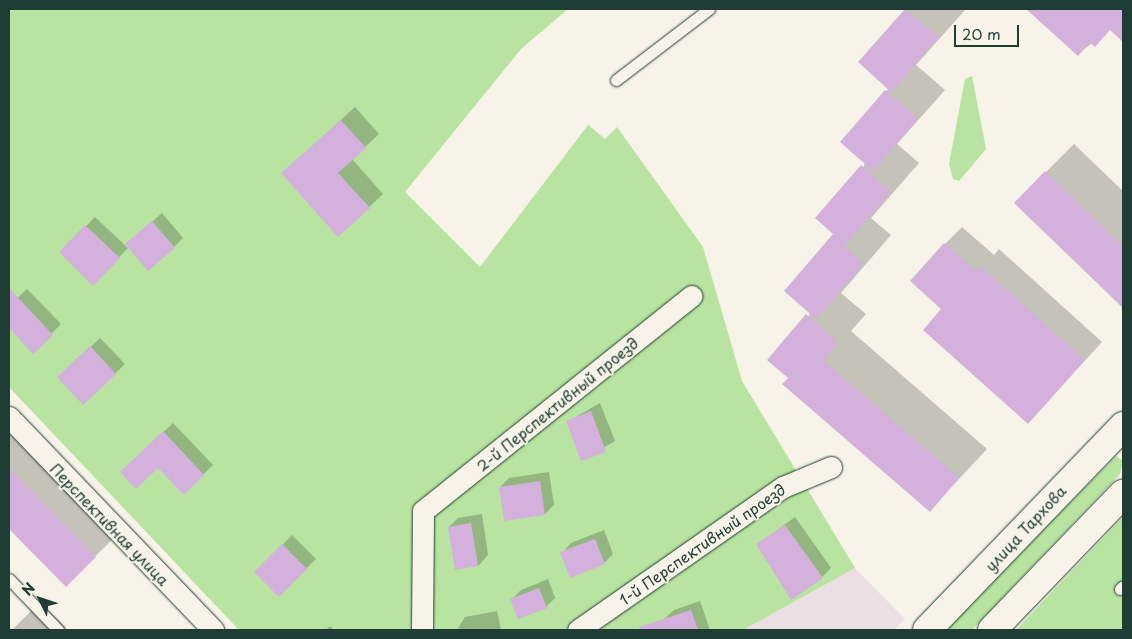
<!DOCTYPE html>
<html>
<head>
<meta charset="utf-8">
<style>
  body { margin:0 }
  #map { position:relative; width:1132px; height:639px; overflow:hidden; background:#f7f3e8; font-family:"Playpen Sans",sans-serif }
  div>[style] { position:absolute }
  .built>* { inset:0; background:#ecdfe4 }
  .green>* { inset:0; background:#b8e3a0 }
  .shadow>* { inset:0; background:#0003 }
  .building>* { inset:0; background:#d3b1dc }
  .roads { filter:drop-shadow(0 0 1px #1f3d34) drop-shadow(0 0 1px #1f3d34) }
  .lane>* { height:11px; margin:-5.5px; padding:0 5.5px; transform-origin:5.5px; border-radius:5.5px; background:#f7f3e8 }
  .street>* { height:21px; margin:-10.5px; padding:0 10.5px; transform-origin:10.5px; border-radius:10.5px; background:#f7f3e8 }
  .secondary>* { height:28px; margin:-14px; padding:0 14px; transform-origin:14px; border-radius:14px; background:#f7f3e8 }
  span { translate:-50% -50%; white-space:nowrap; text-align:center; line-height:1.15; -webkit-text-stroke:4px #f7f3e8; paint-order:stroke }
  .street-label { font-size:15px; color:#1f3d34 }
  .frame { position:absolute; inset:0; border:10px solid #1f3d34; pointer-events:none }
  .north { position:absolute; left:15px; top:574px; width:50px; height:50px; -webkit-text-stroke:4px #f7f3e8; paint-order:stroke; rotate:311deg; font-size:14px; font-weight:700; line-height:20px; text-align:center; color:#1f3d34 }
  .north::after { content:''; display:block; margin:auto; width:18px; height:22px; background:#1f3d34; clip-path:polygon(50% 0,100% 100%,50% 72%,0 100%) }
  .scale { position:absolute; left:954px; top:25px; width:65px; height:22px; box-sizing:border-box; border:2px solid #1f3d34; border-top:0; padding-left:6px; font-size:15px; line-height:18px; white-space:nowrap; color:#1f3d34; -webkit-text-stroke:4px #f7f3e8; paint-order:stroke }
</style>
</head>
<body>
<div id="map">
  <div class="built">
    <i style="clip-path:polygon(855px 568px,905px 619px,894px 630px,743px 630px)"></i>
  </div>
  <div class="green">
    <i style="clip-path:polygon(9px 9px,568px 9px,521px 49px,405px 192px,480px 267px,588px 125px,605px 139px,617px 127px,703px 247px,742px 381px,855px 568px,743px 630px,239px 630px,9px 387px)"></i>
    <i style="clip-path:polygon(972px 76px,986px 149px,959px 181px,953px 179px,949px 164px,965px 79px)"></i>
    <i style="clip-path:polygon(1116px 456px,1123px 461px,1120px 474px,972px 630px,943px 630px)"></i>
    <i style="clip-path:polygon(1123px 517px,1123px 630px,1016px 630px)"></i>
  </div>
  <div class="shadow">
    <i style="clip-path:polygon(906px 9px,966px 9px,916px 65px,945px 90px,897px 144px,919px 163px,871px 218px,891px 235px,841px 293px,866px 314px,851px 331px,987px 449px,930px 510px,789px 377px,835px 234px,865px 163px,841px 142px,889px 88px,860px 62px)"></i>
    <i style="clip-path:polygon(1028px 9px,1123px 9px,1123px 32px,1119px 36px,1111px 29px,1078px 54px)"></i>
    <i style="clip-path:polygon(355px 107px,379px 134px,352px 159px,383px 194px,369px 207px,297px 160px)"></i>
    <i style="clip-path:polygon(1074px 144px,1123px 191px,1123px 294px,1117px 300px,1015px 203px)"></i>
    <i style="clip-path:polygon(162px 213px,183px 238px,174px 247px,127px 244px)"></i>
    <i style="clip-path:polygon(95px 217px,128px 248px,93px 284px,61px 252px)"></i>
    <i style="clip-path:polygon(962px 227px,994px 255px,999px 249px,1102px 342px,1028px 423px,943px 309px,945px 244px)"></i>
    <i style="clip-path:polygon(27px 289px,61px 324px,33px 352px,9px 326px,9px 306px)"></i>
    <i style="clip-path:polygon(100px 338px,125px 364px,83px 404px,68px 368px)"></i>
    <i style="clip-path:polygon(600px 403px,615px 441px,582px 460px,567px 422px)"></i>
    <i style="clip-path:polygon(9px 421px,119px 533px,66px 585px,9px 527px)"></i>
    <i style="clip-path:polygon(173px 423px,213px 465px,184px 493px,158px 466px,131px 463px)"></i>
    <i style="clip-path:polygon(549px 472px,554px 505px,545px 514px,500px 487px,509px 478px)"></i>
    <i style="clip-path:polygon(482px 514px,488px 555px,479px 565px,456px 569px,449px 527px,458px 518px)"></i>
    <i style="clip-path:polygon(795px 517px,831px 568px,822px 577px,758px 544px)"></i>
    <i style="clip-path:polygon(604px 530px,613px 554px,604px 563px,562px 553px,571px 543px)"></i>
    <i style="clip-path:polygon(292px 535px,316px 559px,279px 595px,256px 572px)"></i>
    <i style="clip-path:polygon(548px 579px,555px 598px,546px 607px,512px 599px,521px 590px)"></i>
    <i style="clip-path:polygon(700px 601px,710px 630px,668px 630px,664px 619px,674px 610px)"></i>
    <i style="clip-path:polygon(40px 602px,68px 630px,12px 630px)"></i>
    <i style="clip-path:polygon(497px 611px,501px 630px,457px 630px,465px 617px)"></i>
    <i style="clip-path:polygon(330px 626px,334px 630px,326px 630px)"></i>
  </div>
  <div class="building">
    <i style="clip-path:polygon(905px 9px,939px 37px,891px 92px,858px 62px)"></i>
    <i style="clip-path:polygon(1026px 9px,1123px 9px,1123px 42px,1110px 30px,1095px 47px,1090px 42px,1078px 56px)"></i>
    <i style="clip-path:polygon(885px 90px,918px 119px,873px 171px,840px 142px)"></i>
    <i style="clip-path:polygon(341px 120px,366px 148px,338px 173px,370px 208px,338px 237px,281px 173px)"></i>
    <i style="clip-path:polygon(861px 165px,891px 192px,844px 246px,864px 264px,816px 319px,784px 291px,833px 234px,815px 218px)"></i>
    <i style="clip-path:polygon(1045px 171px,1123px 246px,1123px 308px,1014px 203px)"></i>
    <i style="clip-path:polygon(152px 221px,175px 248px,148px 271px,125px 244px)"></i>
    <i style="clip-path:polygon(85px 225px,120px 258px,93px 286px,59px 252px)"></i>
    <i style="clip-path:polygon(944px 243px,976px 271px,980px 266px,1085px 360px,1028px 424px,923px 330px,941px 309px,910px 281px)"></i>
    <i style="clip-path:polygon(9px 288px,53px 335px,33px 354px,9px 328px)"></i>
    <i style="clip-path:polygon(806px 314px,838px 343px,823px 360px,959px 478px,930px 512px,782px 384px,788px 378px,767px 360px)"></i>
    <i style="clip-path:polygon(90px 346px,116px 374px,83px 405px,57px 377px)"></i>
    <i style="clip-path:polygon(591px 411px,606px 452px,581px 461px,566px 421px)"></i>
    <i style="clip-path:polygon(163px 431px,204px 475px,184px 495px,158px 468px,136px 489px,120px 472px)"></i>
    <i style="clip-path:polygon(9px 468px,96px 557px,66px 587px,9px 529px)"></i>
    <i style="clip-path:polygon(540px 481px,545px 515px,504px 521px,499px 487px)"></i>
    <i style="clip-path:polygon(471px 523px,478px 566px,455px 570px,448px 527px)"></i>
    <i style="clip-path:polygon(785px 525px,823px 578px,791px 600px,756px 544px)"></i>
    <i style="clip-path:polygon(595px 539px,605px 564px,570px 578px,560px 552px)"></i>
    <i style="clip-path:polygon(282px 544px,307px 569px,279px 597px,254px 572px)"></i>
    <i style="clip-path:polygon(539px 588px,547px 608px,518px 619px,510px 599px)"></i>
    <i style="clip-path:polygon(691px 610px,698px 630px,640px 630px,639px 627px)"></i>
  </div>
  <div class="roads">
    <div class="lane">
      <i style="left:616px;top:80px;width:117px;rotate:-37.4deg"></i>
      <i style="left:9px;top:579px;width:71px;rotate:46.1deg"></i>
      <i style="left:1120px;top:589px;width:4px;rotate:-45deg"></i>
    </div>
    <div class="street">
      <i style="left:9px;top:417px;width:295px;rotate:46.2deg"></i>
      <i style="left:422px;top:630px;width:119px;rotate:-89.5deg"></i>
      <i style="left:423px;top:511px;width:344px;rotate:-38.7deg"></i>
      <i style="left:578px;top:630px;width:250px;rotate:-34.9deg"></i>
      <i style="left:783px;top:487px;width:52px;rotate:-22.6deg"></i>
    </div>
    <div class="secondary">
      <i style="left:927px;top:630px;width:283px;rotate:-46.1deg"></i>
      <i style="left:992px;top:630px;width:189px;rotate:-46.1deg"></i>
    </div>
  </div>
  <div class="street-label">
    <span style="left:557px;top:404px;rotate:-39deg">2-й Перспективный проезд</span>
    <span style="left:110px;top:524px;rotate:46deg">Перспективная улица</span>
    <span style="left:1025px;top:528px;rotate:-47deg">улица Тархова</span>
    <span style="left:702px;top:544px;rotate:-35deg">1-й Перспективный проезд</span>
  </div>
  <div class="frame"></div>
  <div class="north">N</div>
  <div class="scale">20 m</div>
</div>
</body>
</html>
